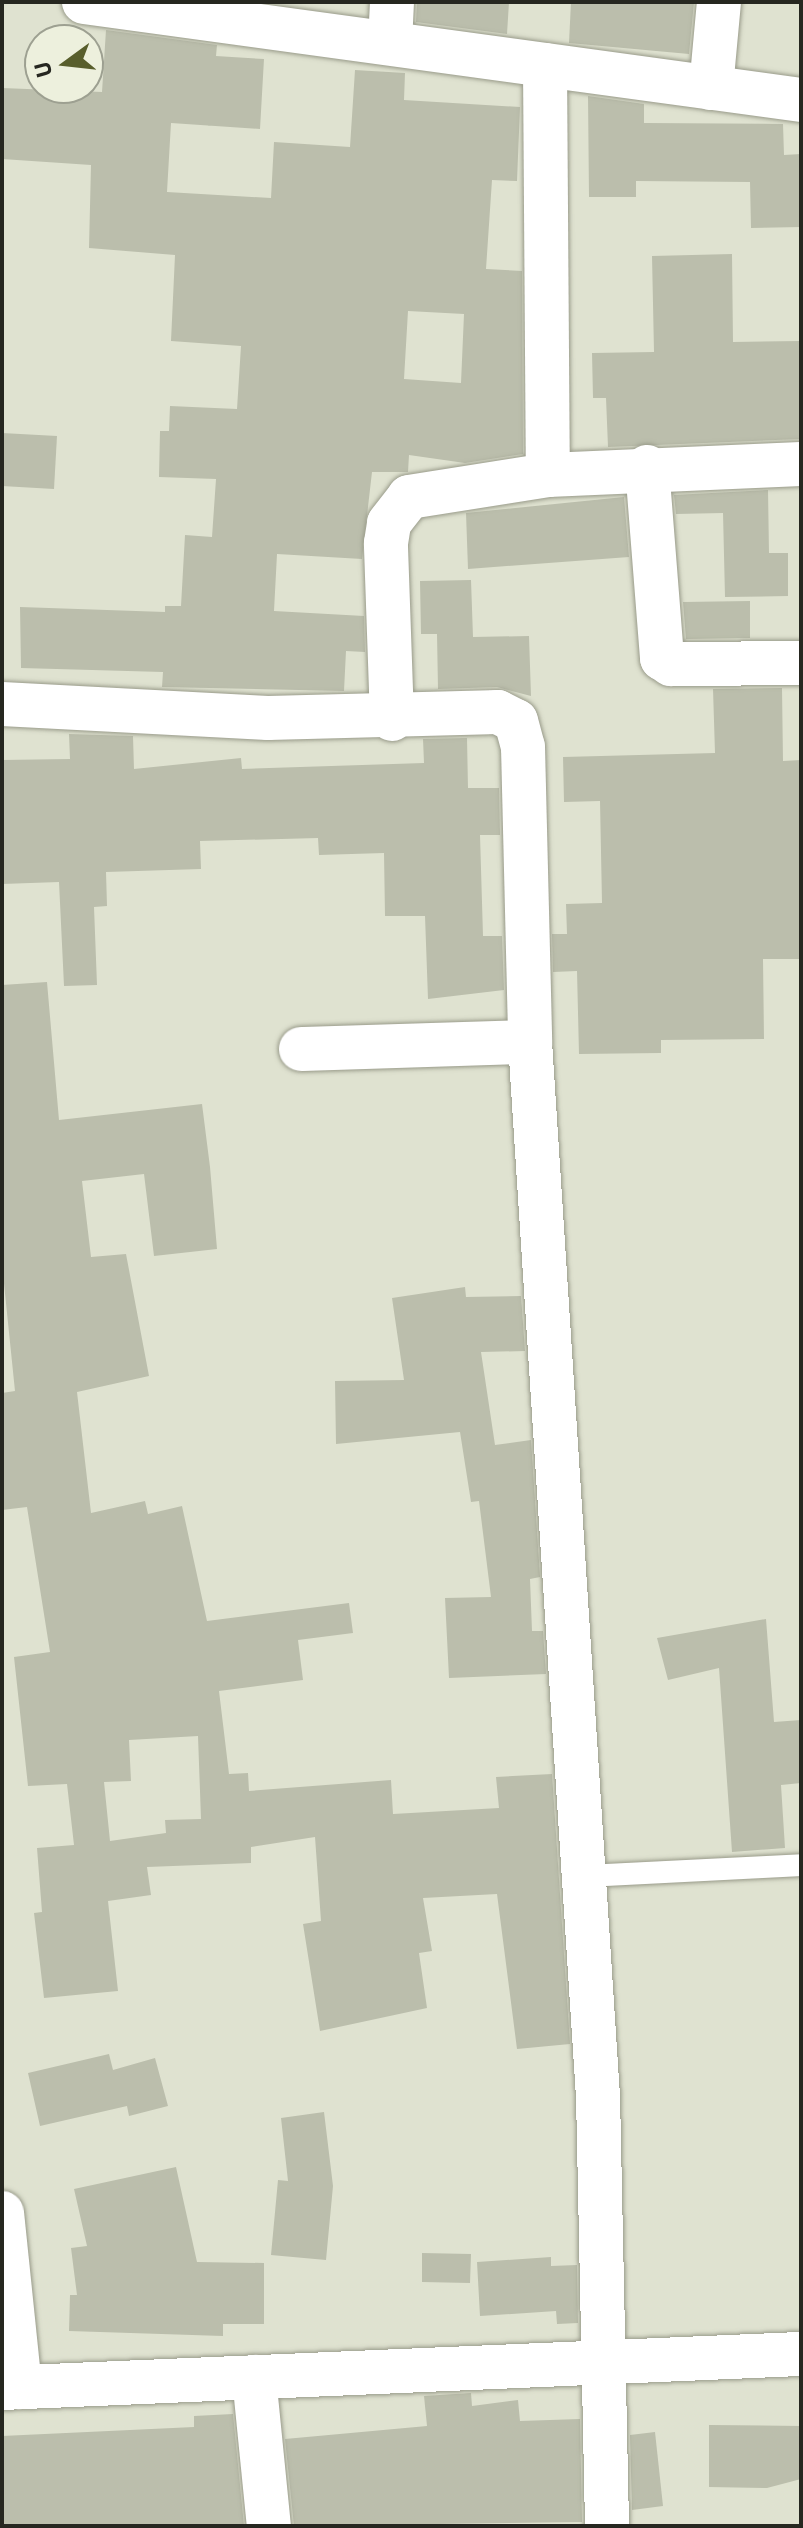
<!DOCTYPE html>
<html>
<head>
<meta charset="utf-8">
<style>
  body { margin:0 }
  #map { position:relative; width:803px; height:2528px; overflow:hidden; background:#dfe2d0; font-family:"IBM Plex Sans",sans-serif }
  div>[style] { position:absolute }
  .building>* { inset:0; background:#bbbeac }
  .roads { filter:drop-shadow(0 0 2px #999b8a) drop-shadow(0 0 2px #999b8a) }
  .service>* { height:22px; margin:-11px; padding:0 11px; transform-origin:11px; border-radius:11px; background:#fff }
  .minor>* { height:44px; margin:-22px; padding:0 22px; transform-origin:22px; border-radius:22px; background:#fff }
  .tertiary>* { height:44px; margin:-22px; padding:0 22px; transform-origin:22px; border-radius:22px; background:#fff }
  span { translate:-50% -50%; white-space:nowrap; text-align:center; line-height:1.15; -webkit-text-stroke:6px #edf0dd; paint-order:stroke }
  .frame { position:absolute; inset:0; border:4px solid #262720; pointer-events:none }
  .north { position:absolute; left:24px; top:24px; width:80px; height:80px; box-sizing:border-box; background:#edf0dd; border:2px solid #9da091; border-radius:50%; rotate:255deg; font-size:22px; font-weight:700; line-height:32px; text-align:center; color:#262720 }
  .north::after { content:''; display:block; margin:auto; width:28px; height:36px; background:#585e2c; clip-path:polygon(50% 0,100% 100%,50% 72%,0 100%) }
</style>
</head>
<body>
<div id="map">
  <div class="building">
    <i style="clip-path:polygon(417px 2px,509px 2px,507px 34px,416px 22px)"></i>
    <i style="clip-path:polygon(571px 2px,694px 2px,689px 54px,569px 43px)"></i>
    <i style="clip-path:polygon(evenodd,106px 30px,217px 45px,216px 56px,264px 59px,260px 129px,171px 123px,167px 192px,271px 198px,274px 142px,350px 147px,355px 70px,405px 73px,404px 100px,520px 107px,517px 181px,492px 180px,486px 269px,522px 271px,523px 454px,465px 463px,409px 455px,408px 472px,372px 472px,362px 559px,277px 554px,274px 611px,364px 616px,365px 652px,346px 651px,344px 691px,162px 687px,163px 672px,21px 668px,20px 607px,165px 612px,165px 606px,181px 606px,185px 535px,212px 537px,216px 479px,159px 477px,160px 431px,169px 431px,170px 406px,237px 409px,241px 346px,171px 341px,175px 255px,89px 248px,91px 165px,2px 159px,2px 88px,102px 92px,106px 30px,408px 311px,464px 314px,461px 383px,404px 379px,408px 311px)"></i>
    <i style="clip-path:polygon(588px 96px,644px 104px,644px 123px,783px 124px,784px 155px,801px 154px,801px 227px,751px 228px,750px 182px,636px 181px,636px 197px,589px 197px)"></i>
    <i style="clip-path:polygon(732px 254px,733px 342px,801px 341px,801px 439px,608px 447px,606px 398px,593px 398px,592px 353px,654px 352px,652px 256px)"></i>
    <i style="clip-path:polygon(2px 433px,57px 436px,54px 489px,2px 486px)"></i>
    <i style="clip-path:polygon(768px 490px,769px 553px,788px 553px,788px 596px,725px 597px,723px 513px,676px 514px,674px 495px)"></i>
    <i style="clip-path:polygon(624px 497px,629px 557px,468px 569px,466px 513px)"></i>
    <i style="clip-path:polygon(471px 580px,473px 637px,529px 636px,531px 696px,497px 687px,438px 689px,437px 634px,421px 634px,420px 581px)"></i>
    <i style="clip-path:polygon(750px 601px,750px 638px,686px 639px,683px 602px)"></i>
    <i style="clip-path:polygon(782px 688px,783px 761px,801px 760px,801px 959px,763px 959px,764px 1039px,661px 1040px,661px 1053px,579px 1054px,577px 971px,553px 972px,552px 934px,567px 934px,566px 904px,602px 903px,600px 801px,564px 802px,563px 757px,715px 753px,713px 689px)"></i>
    <i style="clip-path:polygon(69px 734px,133px 736px,134px 769px,241px 758px,242px 769px,424px 763px,423px 739px,467px 738px,468px 788px,499px 788px,500px 835px,480px 835px,483px 936px,502px 936px,504px 990px,428px 999px,425px 916px,385px 916px,384px 853px,319px 855px,318px 838px,200px 841px,201px 869px,106px 872px,107px 906px,94px 907px,97px 985px,64px 986px,59px 882px,2px 884px,2px 760px,70px 759px)"></i>
    <i style="clip-path:polygon(evenodd,47px 982px,59px 1120px,202px 1104px,210px 1167px,217px 1249px,154px 1256px,144px 1174px,82px 1181px,91px 1257px,126px 1254px,149px 1376px,77px 1392px,91px 1513px,145px 1501px,148px 1514px,182px 1506px,207px 1621px,349px 1603px,353px 1633px,298px 1640px,303px 1680px,219px 1691px,229px 1774px,248px 1773px,249px 1791px,391px 1780px,393px 1814px,499px 1808px,496px 1777px,552px 1774px,570px 2044px,517px 2049px,497px 1894px,423px 1898px,432px 1951px,419px 1953px,427px 2008px,320px 2031px,303px 1924px,321px 1921px,315px 1837px,251px 1847px,251px 1863px,147px 1867px,151px 1895px,108px 1901px,118px 1991px,44px 1998px,34px 1913px,42px 1912px,37px 1848px,74px 1845px,67px 1784px,28px 1786px,14px 1657px,50px 1652px,27px 1507px,2px 1510px,2px 1393px,15px 1391px,2px 1264px,2px 985px,47px 982px,198px 1736px,201px 1819px,165px 1820px,166px 1833px,110px 1841px,104px 1782px,131px 1781px,129px 1740px,198px 1736px)"></i>
    <i style="clip-path:polygon(465px 1287px,466px 1297px,521px 1296px,525px 1351px,481px 1352px,495px 1445px,531px 1440px,540px 1577px,530px 1579px,532px 1631px,543px 1631px,546px 1674px,449px 1678px,445px 1598px,491px 1597px,479px 1501px,471px 1502px,460px 1432px,336px 1444px,335px 1381px,404px 1380px,392px 1298px)"></i>
    <i style="clip-path:polygon(766px 1619px,774px 1722px,801px 1720px,801px 1783px,781px 1785px,785px 1848px,732px 1852px,719px 1668px,668px 1680px,657px 1638px)"></i>
    <i style="clip-path:polygon(109px 2054px,113px 2070px,155px 2058px,168px 2106px,129px 2116px,127px 2106px,40px 2126px,28px 2073px)"></i>
    <i style="clip-path:polygon(324px 2112px,333px 2186px,326px 2260px,271px 2255px,278px 2180px,288px 2181px,281px 2118px)"></i>
    <i style="clip-path:polygon(176px 2167px,197px 2262px,264px 2263px,264px 2324px,223px 2324px,223px 2336px,69px 2331px,70px 2295px,77px 2295px,71px 2248px,87px 2246px,74px 2189px)"></i>
    <i style="clip-path:polygon(422px 2253px,471px 2254px,470px 2283px,422px 2282px)"></i>
    <i style="clip-path:polygon(551px 2257px,551px 2266px,577px 2265px,578px 2323px,557px 2324px,556px 2311px,480px 2316px,477px 2262px)"></i>
    <i style="clip-path:polygon(471px 2393px,472px 2406px,518px 2400px,520px 2421px,580px 2419px,582px 2522px,294px 2526px,285px 2439px,427px 2426px,424px 2396px)"></i>
    <i style="clip-path:polygon(233px 2414px,244px 2526px,2px 2526px,2px 2436px,194px 2427px,194px 2416px)"></i>
    <i style="clip-path:polygon(709px 2425px,801px 2426px,801px 2479px,767px 2488px,709px 2487px)"></i>
    <i style="clip-path:polygon(655px 2432px,663px 2506px,632px 2510px,630px 2435px)"></i>
  </div>
  <div class="roads">
    <div class="service">
      <i style="left:587px;top:1876px;width:214px;rotate:-2.9deg"></i>
    </div>
    <div class="minor">
      <i style="left:84px;top:2px;width:724px;rotate:7.78deg"></i>
      <i style="left:390px;top:43px;width:41px;rotate:-87.2deg"></i>
      <i style="left:545px;top:65px;width:410px;rotate:89.6deg"></i>
      <i style="left:711px;top:88px;width:86px;rotate:-84.7deg"></i>
      <i style="left:647px;top:467px;width:192px;rotate:85.5deg"></i>
      <i style="left:662px;top:658px;width:11px;rotate:34deg"></i>
      <i style="left:671px;top:664px;width:130px;rotate:-0.4deg"></i>
      <i style="left:2px;top:704px;width:266px;rotate:3deg"></i>
      <i style="left:268px;top:718px;width:230px;rotate:-1.5deg"></i>
      <i style="left:498px;top:712px;width:20px;rotate:27deg"></i>
      <i style="left:516px;top:721px;width:27px;rotate:75deg"></i>
      <i style="left:523px;top:747px;width:295px;rotate:88.6deg"></i>
      <i style="left:530px;top:1042px;width:1055px;rotate:86.31deg"></i>
      <i style="left:598px;top:2095px;width:431px;rotate:88.8deg"></i>
      <i style="left:392px;top:719px;width:176px;rotate:-92deg"></i>
      <i style="left:386px;top:543px;width:20px;rotate:-81deg"></i>
      <i style="left:389px;top:523px;width:33px;rotate:-52deg"></i>
      <i style="left:409px;top:497px;width:141px;rotate:-9deg"></i>
      <i style="left:548px;top:475px;width:253px;rotate:-2.5deg"></i>
      <i style="left:301px;top:1049px;width:229px;rotate:-1.8deg"></i>
      <i style="left:2px;top:2213px;width:175px;rotate:84.1deg"></i>
      <i style="left:254px;top:2377px;width:150px;rotate:84.3deg"></i>
    </div>
    <div class="tertiary">
      <i style="left:2px;top:2388px;width:800px;rotate:-2.44deg"></i>
    </div>
  </div>
  <div class="frame"></div>
  <div class="north">U</div>
</div>
</body>
</html>
